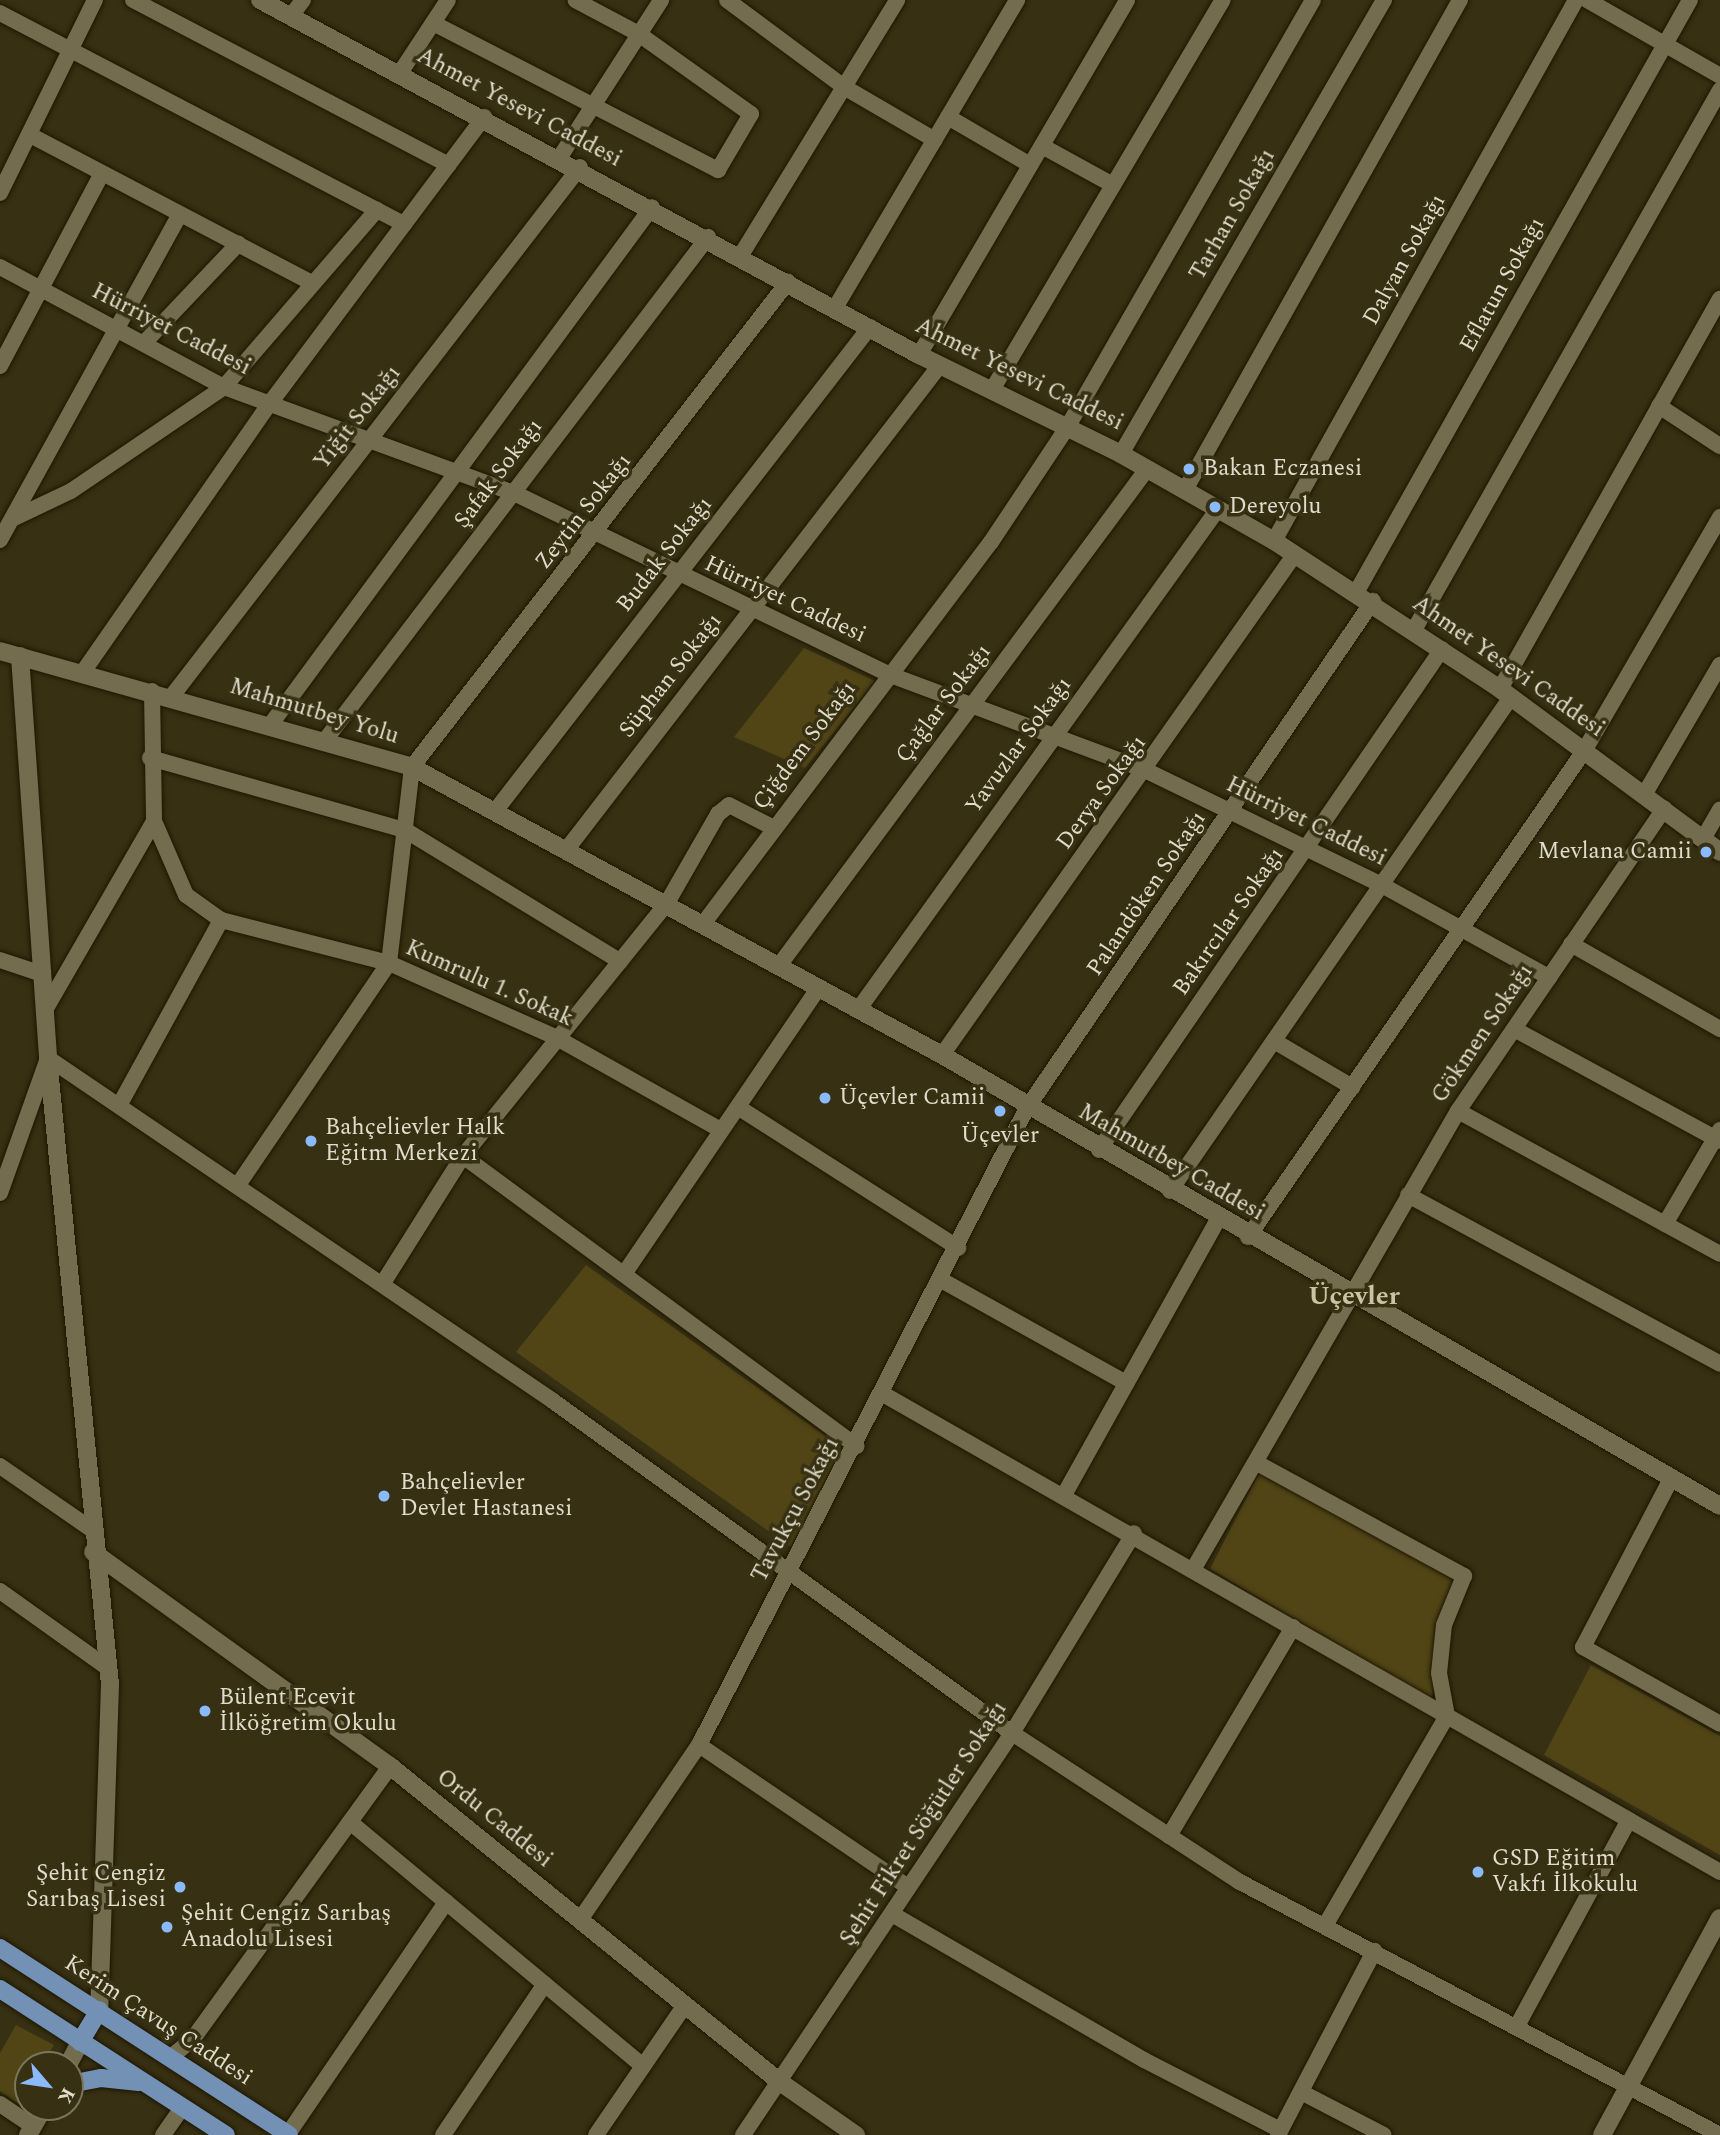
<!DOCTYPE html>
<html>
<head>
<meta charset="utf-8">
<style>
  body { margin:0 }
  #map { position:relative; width:1720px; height:2135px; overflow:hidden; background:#373013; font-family:Spectral,serif }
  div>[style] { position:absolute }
  .green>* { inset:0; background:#514516 }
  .roads { filter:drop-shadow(0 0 2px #1e1700) drop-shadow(0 0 2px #1e1700) }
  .street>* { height:16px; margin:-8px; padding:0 8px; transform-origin:8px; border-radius:8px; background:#746c4e }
  .secondary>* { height:18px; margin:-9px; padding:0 9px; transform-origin:9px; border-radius:9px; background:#746c4e }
  .primary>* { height:18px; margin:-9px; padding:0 9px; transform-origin:9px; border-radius:9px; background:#7291b5 }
  .dots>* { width:19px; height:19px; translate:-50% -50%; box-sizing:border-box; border:4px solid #373013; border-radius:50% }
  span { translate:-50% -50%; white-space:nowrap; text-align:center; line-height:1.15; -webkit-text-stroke:7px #373013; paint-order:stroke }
  .street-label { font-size:23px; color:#e1ddcc }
  .poi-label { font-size:23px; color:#e1ddcc }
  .left { translate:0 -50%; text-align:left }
  .right { translate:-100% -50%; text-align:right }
  .quarter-label { font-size:26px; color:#cbc3a2; font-weight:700 }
  .north { position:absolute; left:14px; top:2051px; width:70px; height:70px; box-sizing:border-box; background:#373013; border:2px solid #7b755d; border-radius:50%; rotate:119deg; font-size:19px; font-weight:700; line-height:28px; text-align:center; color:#e1ddcc }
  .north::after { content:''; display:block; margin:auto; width:24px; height:32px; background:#8abafc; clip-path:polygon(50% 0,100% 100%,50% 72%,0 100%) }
</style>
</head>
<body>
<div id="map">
  <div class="green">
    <i style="clip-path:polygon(804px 648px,875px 681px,805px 768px,734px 737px)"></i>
    <i style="clip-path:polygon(586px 1265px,845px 1450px,791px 1547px,516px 1352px)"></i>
    <i style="clip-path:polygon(1260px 1471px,1458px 1580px,1436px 1628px,1432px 1699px,1210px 1569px)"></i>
    <i style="clip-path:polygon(1591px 1665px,1720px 1736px,1720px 1855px,1544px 1755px)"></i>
    <i style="clip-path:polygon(16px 2025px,54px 2045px,42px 2065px,28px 2065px,28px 2089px,19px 2104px,0 2091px,0 2053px)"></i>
  </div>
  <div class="roads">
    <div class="street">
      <i style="left:133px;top:0;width:356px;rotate:27.6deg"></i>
      <i style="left:727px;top:0;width:146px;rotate:36.6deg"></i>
      <i style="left:844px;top:87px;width:105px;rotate:30.2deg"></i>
      <i style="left:1587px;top:0;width:153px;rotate:29.7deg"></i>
      <i style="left:0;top:13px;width:456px;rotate:27.6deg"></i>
      <i style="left:291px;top:16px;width:20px;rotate:-53deg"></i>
      <i style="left:433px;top:23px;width:321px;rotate:27.3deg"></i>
      <i style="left:718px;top:170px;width:65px;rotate:-59.5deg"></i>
      <i style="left:751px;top:114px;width:138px;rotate:-144.5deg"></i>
      <i style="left:639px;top:34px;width:72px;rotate:-152deg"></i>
      <i style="left:400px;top:73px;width:87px;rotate:-56.7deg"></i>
      <i style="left:948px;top:117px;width:95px;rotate:30.3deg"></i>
      <i style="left:32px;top:136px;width:314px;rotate:27.7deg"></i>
      <i style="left:1042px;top:146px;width:81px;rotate:28.8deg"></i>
      <i style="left:560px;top:157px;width:187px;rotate:-57.2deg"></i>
      <i style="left:0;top:193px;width:215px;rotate:-63.8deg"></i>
      <i style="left:741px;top:255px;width:299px;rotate:-58.5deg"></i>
      <i style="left:0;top:267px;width:254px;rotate:28.2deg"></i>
      <i style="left:224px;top:387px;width:309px;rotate:20.1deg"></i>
      <i style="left:514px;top:493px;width:415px;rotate:25.8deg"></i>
      <i style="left:888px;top:674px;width:277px;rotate:20.5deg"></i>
      <i style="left:1147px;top:771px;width:261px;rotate:25.9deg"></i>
      <i style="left:1382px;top:885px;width:191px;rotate:28.9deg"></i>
      <i style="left:835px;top:308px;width:358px;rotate:-59.4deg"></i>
      <i style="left:144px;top:343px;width:137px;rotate:-46.5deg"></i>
      <i style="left:919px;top:355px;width:411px;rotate:-59.6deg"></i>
      <i style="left:0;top:366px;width:218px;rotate:-62.1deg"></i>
      <i style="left:992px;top:390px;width:453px;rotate:-59.4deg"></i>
      <i style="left:1659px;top:406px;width:73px;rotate:33.3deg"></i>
      <i style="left:1121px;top:454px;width:525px;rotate:-59.92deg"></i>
      <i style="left:1185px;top:490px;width:562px;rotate:-60.7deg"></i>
      <i style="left:12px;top:519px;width:65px;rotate:-25.4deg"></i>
      <i style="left:71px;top:491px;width:185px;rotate:-34.2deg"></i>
      <i style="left:224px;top:387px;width:234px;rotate:-49.2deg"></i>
      <i style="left:0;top:540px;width:372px;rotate:-61.1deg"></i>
      <i style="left:1274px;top:541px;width:620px;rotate:-60.83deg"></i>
      <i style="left:1357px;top:591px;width:678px;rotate:-60.6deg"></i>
      <i style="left:1414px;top:630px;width:621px;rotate:-60.46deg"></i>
      <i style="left:83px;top:672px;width:329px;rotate:-55.2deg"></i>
      <i style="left:271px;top:402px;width:356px;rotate:-53.2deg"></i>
      <i style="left:1500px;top:689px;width:448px;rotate:-60.6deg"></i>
      <i style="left:152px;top:691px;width:130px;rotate:89.1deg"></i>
      <i style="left:154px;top:821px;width:81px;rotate:66.6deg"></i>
      <i style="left:186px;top:895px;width:43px;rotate:35.5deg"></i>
      <i style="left:221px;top:920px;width:173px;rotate:14.4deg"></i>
      <i style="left:389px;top:963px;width:182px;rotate:24deg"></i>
      <i style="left:555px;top:1037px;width:190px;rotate:29.3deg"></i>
      <i style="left:172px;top:696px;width:668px;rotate:-52.36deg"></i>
      <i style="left:271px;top:724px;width:642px;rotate:-53.61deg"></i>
      <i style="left:326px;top:739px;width:631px;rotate:-52.73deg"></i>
      <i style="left:150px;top:758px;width:265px;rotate:15.8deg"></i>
      <i style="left:405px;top:830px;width:252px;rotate:31.4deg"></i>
      <i style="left:1644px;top:795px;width:151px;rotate:-59.7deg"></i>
      <i style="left:496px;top:810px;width:611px;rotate:-52.25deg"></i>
      <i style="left:1703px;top:839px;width:34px;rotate:-60deg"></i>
      <i style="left:567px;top:849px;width:611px;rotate:-52.38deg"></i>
      <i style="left:703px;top:924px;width:478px;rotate:-53deg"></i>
      <i style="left:991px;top:542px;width:139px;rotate:-56.4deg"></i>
      <i style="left:1068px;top:426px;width:491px;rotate:-60.1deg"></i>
      <i style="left:1571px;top:944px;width:172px;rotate:29.7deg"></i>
      <i style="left:0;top:960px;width:44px;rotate:18.4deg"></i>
      <i style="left:778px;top:967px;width:620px;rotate:-53.46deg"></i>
      <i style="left:45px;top:1010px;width:218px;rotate:-60deg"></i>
      <i style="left:858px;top:1010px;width:617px;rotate:-54.3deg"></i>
      <i style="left:1514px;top:1029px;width:234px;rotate:28.5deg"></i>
      <i style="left:1274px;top:1041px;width:91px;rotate:30.5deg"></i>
      <i style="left:942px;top:1055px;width:613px;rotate:-54.83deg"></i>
      <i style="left:120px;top:1104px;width:210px;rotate:-61.2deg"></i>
      <i style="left:741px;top:1109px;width:258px;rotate:32.6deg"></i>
      <i style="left:1458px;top:1111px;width:298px;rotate:28.6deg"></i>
      <i style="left:1099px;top:1150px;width:607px;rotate:-55.6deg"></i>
      <i style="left:463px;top:1156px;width:489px;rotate:36.4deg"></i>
      <i style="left:238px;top:1185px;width:268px;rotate:-55.8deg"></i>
      <i style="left:389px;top:963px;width:197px;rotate:-83.3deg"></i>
      <i style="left:412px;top:767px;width:614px;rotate:-52.22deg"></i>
      <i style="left:1170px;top:1191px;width:600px;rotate:-55.38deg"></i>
      <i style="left:0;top:1193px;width:143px;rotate:-70.4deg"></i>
      <i style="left:48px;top:1058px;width:610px;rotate:34.18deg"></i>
      <i style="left:553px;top:1401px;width:566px;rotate:35.88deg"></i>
      <i style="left:1012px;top:1733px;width:272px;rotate:33.2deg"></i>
      <i style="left:1240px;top:1882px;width:543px;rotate:27.79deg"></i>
      <i style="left:1408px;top:1195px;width:355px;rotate:28.4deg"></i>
      <i style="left:1665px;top:1224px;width:109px;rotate:-59.7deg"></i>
      <i style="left:1248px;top:1237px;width:591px;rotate:-55.34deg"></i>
      <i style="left:1584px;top:751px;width:271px;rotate:-59.8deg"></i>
      <i style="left:624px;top:1274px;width:345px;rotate:-55.8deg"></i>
      <i style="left:941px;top:1280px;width:212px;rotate:29.1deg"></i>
      <i style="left:383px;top:1283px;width:150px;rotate:-57.8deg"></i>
      <i style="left:463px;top:1156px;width:325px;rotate:-51.1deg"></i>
      <i style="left:667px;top:903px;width:103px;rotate:-60.2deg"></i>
      <i style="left:718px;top:814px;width:14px;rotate:-39deg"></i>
      <i style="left:729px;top:805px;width:48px;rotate:27.1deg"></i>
      <i style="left:883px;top:1394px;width:964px;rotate:29.73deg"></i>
      <i style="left:1257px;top:1463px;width:236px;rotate:28.6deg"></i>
      <i style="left:1464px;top:1576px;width:53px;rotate:112.2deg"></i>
      <i style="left:1444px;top:1625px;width:48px;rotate:95.9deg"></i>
      <i style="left:1439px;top:1673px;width:44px;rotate:79.5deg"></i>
      <i style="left:1447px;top:1716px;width:243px;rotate:120.2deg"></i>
      <i style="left:0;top:1466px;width:111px;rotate:34.7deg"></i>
      <i style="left:1672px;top:1477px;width:192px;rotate:117.6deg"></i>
      <i style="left:1583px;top:1647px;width:157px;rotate:29.3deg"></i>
      <i style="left:1064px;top:1495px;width:316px;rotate:-60.8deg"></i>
      <i style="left:1194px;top:1568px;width:528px;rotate:-59.99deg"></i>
      <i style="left:1458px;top:1111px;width:366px;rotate:-55.7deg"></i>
      <i style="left:0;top:1591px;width:133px;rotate:35.5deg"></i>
      <i style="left:699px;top:1745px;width:253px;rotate:34.2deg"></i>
      <i style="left:350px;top:1822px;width:381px;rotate:39.8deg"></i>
      <i style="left:1169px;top:1836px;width:243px;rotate:-59.3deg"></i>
      <i style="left:892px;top:1914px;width:291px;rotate:30.1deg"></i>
      <i style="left:1144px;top:2060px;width:153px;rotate:27.2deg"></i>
      <i style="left:580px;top:1920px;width:212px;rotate:-55.8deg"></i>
      <i style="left:699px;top:1745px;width:716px;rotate:-62.76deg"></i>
      <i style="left:1027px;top:1108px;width:614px;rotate:-55.69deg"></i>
      <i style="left:1517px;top:2026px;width:234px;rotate:-61.5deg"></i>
      <i style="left:172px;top:2056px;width:26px;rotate:-39deg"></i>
      <i style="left:192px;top:2040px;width:338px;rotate:-54.1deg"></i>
      <i style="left:1301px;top:2092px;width:93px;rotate:27.4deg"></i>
      <i style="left:0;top:2104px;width:40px;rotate:34deg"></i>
      <i style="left:288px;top:2134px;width:281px;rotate:-55.7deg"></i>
      <i style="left:163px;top:2135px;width:33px;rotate:-55deg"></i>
      <i style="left:443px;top:2135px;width:182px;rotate:-56deg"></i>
      <i style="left:596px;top:2135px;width:158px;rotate:-55.6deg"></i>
      <i style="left:743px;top:2135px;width:484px;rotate:-56.2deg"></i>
      <i style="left:1012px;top:1733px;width:234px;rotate:-58.6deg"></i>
      <i style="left:1278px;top:2135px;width:208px;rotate:-62.4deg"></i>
    </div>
    <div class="secondary">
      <i style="left:260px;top:0;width:749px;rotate:28.31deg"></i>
      <i style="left:919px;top:355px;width:225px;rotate:26.1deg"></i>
      <i style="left:1121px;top:454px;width:176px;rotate:29.6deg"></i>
      <i style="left:1274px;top:541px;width:270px;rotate:33.2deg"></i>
      <i style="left:1500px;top:689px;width:274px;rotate:36.5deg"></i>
      <i style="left:0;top:651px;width:428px;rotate:15.7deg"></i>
      <i style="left:412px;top:767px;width:603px;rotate:28.52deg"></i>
      <i style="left:942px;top:1055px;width:899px;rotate:30.1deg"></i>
      <i style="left:20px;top:656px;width:403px;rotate:86deg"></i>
      <i style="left:48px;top:1058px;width:630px;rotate:84.35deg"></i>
      <i style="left:110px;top:1685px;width:325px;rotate:91.9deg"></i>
      <i style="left:93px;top:1552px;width:366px;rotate:35.8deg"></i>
      <i style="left:390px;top:1766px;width:502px;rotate:39.02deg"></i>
      <i style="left:780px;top:2082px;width:93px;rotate:34.9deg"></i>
      <i style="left:68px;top:2065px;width:26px;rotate:-62deg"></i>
      <i style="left:28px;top:2135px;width:32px;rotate:-60deg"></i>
      <i style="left:1602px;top:2135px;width:247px;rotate:-61.5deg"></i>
    </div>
    <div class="primary">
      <i style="left:0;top:1948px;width:344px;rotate:32.9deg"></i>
      <i style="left:0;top:1989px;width:269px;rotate:32.9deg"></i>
      <i style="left:80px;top:2042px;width:37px;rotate:-59deg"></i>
      <i style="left:70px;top:2084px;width:32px;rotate:-11deg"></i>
      <i style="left:101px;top:2078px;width:38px;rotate:6deg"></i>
    </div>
  </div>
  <div class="dots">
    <i style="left:1189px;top:469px;background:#8abafc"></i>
    <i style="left:1215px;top:507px;background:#8abafc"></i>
    <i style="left:1706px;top:852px;background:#8abafc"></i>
    <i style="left:825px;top:1098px;background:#8abafc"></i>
    <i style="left:1000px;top:1111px;background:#8abafc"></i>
    <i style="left:311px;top:1141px;background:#8abafc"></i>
    <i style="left:384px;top:1496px;background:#8abafc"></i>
    <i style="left:205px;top:1711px;background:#8abafc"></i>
    <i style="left:1478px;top:1872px;background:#8abafc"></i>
    <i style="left:180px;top:1887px;background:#8abafc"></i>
    <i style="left:167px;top:1927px;background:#8abafc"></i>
  </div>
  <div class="street-label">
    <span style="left:519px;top:108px;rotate:28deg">Ahmet Yesevi Caddesi</span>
    <span style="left:1233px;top:215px;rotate:-60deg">Tarhan Sokağı</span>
    <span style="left:1405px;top:260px;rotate:-61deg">Dalyan Sokağı</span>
    <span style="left:1503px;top:285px;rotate:-61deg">Eflatun Sokağı</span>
    <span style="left:171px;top:330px;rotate:27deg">Hürriyet Caddesi</span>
    <span style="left:1019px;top:375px;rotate:26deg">Ahmet Yesevi Caddesi</span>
    <span style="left:358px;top:418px;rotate:-52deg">Yiğit Sokağı</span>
    <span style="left:499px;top:474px;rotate:-53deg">Şafak Sokağı</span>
    <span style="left:584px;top:512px;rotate:-52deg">Zeytin Sokağı</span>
    <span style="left:665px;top:555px;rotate:-52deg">Budak Sokağı</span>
    <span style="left:785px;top:600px;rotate:25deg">Hürriyet Caddesi</span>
    <span style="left:1508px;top:667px;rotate:35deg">Ahmet Yesevi Caddesi</span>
    <span style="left:671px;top:676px;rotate:-52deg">Süphan Sokağı</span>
    <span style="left:944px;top:704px;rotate:-53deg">Çağlar Sokağı</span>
    <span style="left:314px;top:712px;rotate:17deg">Mahmutbey Yolu</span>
    <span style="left:805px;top:746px;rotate:-53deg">Çiğdem Sokağı</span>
    <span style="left:1019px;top:746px;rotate:-54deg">Yavuzlar Sokağı</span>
    <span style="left:1102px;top:793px;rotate:-54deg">Derya Sokağı</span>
    <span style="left:1306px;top:822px;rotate:26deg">Hürriyet Caddesi</span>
    <span style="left:1147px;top:894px;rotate:-56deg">Palandöken Sokağı</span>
    <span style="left:1229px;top:922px;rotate:-55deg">Bakırcılar Sokağı</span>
    <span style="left:489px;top:984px;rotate:24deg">Kumrulu 1. Sokak</span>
    <span style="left:1483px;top:1034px;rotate:-56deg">Gökmen Sokağı</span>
    <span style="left:1171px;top:1163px;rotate:30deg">Mahmutbey Caddesi</span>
    <span style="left:796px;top:1510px;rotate:-62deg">Tavukçu Sokağı</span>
    <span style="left:494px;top:1819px;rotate:39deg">Ordu Caddesi</span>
    <span style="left:924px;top:1824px;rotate:-57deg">Şehit Fikret Söğütler Sokağı</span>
    <span style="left:158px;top:2021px;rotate:33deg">Kerim Çavuş Caddesi</span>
  </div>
  <div class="poi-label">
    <span class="left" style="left:1203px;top:469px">Bakan Eczanesi</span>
    <span class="left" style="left:1229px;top:507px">Dereyolu</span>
    <span class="right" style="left:1692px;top:852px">Mevlana Camii</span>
    <span class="left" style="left:839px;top:1098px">Üçevler Camii</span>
    <span class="left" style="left:325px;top:1141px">Bahçelievler Halk<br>Eğitm Merkezi</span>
    <span style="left:1000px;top:1136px">Üçevler</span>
    <span class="left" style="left:400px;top:1496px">Bahçelievler<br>Devlet Hastanesi</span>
    <span class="left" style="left:219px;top:1711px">Bülent Ecevit<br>İlköğretim Okulu</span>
    <span class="left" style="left:1492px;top:1872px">GSD Eğitim<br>Vakfı İlkokulu</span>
    <span class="right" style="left:166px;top:1887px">Şehit Cengiz<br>Sarıbaş Lisesi</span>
    <span class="left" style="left:181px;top:1927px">Şehit Cengiz Sarıbaş<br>Anadolu Lisesi</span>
  </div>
  <div class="quarter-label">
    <span style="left:1354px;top:1297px">Üçevler</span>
  </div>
  <div class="north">K</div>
</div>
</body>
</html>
